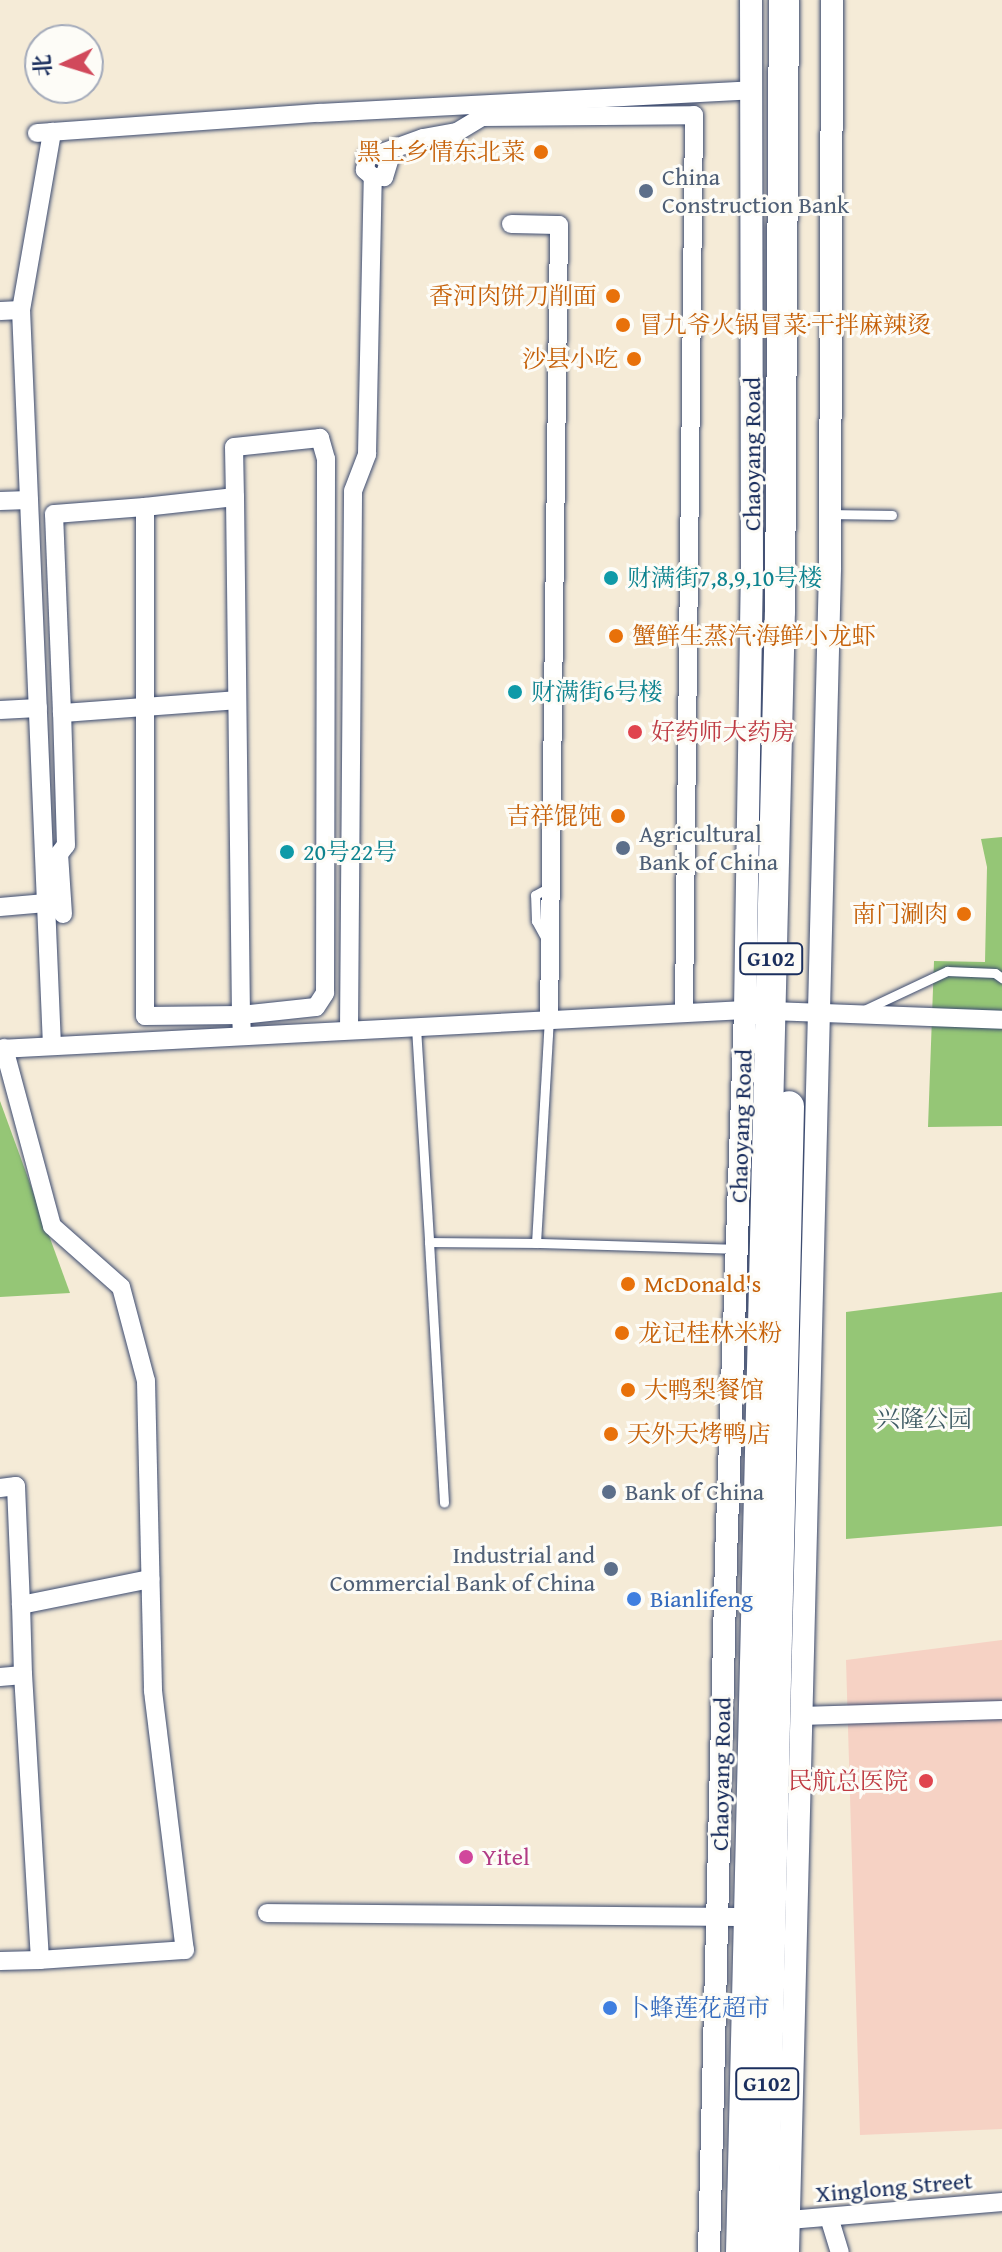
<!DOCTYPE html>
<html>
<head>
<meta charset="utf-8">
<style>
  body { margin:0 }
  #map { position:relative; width:1002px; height:2252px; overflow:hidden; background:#f5ebd7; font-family:"Gentium Book Plus","Noto Serif SC",serif }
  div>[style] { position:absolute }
  .built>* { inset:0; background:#f6d2c4 }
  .green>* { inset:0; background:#95c676 }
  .roads { filter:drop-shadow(0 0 2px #3c4b70) drop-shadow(0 0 2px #3c4b70) }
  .service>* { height:9px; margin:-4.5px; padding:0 4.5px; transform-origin:4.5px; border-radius:4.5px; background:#fff }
  .minor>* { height:18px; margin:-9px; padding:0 9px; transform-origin:9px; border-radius:9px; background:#fff }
  .tertiary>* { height:22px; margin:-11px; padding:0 11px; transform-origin:11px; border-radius:11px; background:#fff }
  .trunk>* { height:30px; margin:-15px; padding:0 15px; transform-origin:15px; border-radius:15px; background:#fff }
  .dots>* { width:22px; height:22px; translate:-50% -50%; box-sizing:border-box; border:4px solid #fdfcf7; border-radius:50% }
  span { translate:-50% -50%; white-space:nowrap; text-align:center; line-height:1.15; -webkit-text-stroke:6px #fdfcf7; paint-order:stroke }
  .shield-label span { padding:2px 6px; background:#fdfcf7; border:2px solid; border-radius:6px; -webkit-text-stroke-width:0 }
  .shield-label { font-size:22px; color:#1b2f5e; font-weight:700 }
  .food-label { font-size:24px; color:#c56008 }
  .right { translate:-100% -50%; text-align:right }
  .left { translate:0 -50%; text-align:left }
  .service-label { font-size:24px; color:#4e5e75 }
  .street-label { font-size:24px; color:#1b2f5e }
  .culture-label { font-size:24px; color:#0d838f }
  .health-label { font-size:24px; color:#be3a42 }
  .park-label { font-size:24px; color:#405c65 }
  .shop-label { font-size:24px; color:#366cbe }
  .hotel-label { font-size:24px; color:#b23c85 }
  .north { position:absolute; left:24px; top:24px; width:80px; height:80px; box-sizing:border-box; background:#fdfcf7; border:2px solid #a3aaba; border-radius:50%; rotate:266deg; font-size:22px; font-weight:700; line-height:32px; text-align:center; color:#1b2f5e }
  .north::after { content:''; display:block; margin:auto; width:28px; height:36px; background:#d1495b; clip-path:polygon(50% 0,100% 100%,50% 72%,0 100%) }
</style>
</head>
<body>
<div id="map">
  <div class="built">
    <i style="clip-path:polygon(1002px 1640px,1002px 2129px,860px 2135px,846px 1660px)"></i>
  </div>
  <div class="green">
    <i style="clip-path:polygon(1002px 837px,1002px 1126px,928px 1127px,934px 961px,985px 962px,987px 867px,981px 839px)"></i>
    <i style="clip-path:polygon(0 1101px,70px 1293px,0 1297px)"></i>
    <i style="clip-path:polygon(1002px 1292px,1002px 1526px,846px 1539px,846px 1312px)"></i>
  </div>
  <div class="roads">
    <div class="service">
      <i style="left:830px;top:514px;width:62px;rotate:0.9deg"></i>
      <i style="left:546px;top:939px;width:21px;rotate:-119deg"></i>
      <i style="left:536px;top:921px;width:26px;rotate:-92deg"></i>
      <i style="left:535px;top:895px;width:17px;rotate:-28deg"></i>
      <i style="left:864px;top:1010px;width:92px;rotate:-25.2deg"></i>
      <i style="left:947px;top:971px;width:48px;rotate:2.4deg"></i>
      <i style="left:995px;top:973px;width:9px;rotate:36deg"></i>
      <i style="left:416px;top:1027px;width:215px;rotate:86.5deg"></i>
      <i style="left:429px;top:1242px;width:107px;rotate:0.5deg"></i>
      <i style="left:536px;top:1243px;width:223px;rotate:-86.7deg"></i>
      <i style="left:429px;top:1242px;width:261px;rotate:86.7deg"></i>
      <i style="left:536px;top:1243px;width:200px;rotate:1.7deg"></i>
    </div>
    <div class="minor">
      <i style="left:37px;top:133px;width:283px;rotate:-4.1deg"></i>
      <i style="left:319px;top:113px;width:434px;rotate:-3deg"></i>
      <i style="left:379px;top:154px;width:47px;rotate:-20deg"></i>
      <i style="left:423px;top:138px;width:35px;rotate:-10deg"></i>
      <i style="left:457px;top:132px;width:29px;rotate:-31deg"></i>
      <i style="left:482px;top:117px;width:212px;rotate:-0.5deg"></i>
      <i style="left:694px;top:115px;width:898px;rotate:90.64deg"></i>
      <i style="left:511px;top:224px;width:48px;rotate:1.2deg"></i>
      <i style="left:559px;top:225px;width:795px;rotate:90.72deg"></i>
      <i style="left:0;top:311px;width:21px;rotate:-3deg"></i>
      <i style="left:235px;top:497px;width:91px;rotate:173.7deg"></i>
      <i style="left:145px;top:507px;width:509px;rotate:90deg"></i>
      <i style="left:145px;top:1016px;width:96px;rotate:-0.6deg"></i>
      <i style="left:241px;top:1015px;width:75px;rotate:-6.1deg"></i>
      <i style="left:316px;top:1007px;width:17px;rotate:-57deg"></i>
      <i style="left:325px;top:993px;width:534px;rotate:-89.89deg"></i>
      <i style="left:326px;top:459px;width:22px;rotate:-106deg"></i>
      <i style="left:320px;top:438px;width:86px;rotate:174deg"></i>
      <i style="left:234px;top:447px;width:50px;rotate:88.9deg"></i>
      <i style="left:235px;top:497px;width:518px;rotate:89.34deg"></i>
      <i style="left:241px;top:1015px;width:21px;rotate:87deg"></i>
      <i style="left:0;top:501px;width:29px;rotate:-2deg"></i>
      <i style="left:0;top:710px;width:38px;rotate:-3deg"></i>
      <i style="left:62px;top:713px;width:199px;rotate:-92.3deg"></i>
      <i style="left:54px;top:514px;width:91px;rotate:-4.4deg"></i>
      <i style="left:0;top:907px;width:46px;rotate:-5deg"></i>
      <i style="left:63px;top:914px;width:60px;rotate:-93.8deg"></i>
      <i style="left:59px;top:854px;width:11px;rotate:-52deg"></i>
      <i style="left:66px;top:845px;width:132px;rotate:-91.7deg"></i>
      <i style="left:62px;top:713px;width:175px;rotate:-4.2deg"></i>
      <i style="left:349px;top:1030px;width:539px;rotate:-89.57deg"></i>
      <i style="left:353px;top:491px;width:40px;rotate:-69deg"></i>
      <i style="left:367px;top:454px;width:277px;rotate:-88.8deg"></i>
      <i style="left:373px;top:177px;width:11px;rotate:-139deg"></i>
      <i style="left:365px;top:170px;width:13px;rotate:-81deg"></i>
      <i style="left:367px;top:157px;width:12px;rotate:-14deg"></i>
      <i style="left:379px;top:154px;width:12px;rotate:35deg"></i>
      <i style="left:389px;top:161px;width:17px;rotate:107deg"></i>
      <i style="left:384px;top:177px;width:11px;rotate:180deg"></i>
      <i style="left:52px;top:1046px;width:737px;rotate:-92.41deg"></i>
      <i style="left:21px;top:310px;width:181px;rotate:-80.1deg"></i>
      <i style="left:4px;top:1048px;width:184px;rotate:74.9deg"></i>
      <i style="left:52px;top:1226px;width:92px;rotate:41.5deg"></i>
      <i style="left:121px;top:1287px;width:97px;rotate:75.1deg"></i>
      <i style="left:146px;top:1381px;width:310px;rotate:88.7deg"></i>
      <i style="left:153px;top:1691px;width:261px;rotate:83deg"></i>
      <i style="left:185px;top:1950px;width:145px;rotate:176.1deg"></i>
      <i style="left:40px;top:1960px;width:286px;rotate:-93.4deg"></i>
      <i style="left:0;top:1049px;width:746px;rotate:-3deg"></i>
      <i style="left:745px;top:1010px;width:257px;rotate:2.2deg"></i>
      <i style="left:0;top:1488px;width:16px;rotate:-7deg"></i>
      <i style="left:16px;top:1486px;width:119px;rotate:87.6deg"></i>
      <i style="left:0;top:1677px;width:23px;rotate:-5deg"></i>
      <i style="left:23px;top:1675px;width:70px;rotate:-91.6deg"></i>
      <i style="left:21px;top:1605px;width:132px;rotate:-11.4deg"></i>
      <i style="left:801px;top:1716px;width:201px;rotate:-1.7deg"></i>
      <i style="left:267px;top:1913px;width:490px;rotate:0.5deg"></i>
      <i style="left:0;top:1961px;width:40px;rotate:-1.4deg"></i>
      <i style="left:829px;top:2217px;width:37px;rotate:73deg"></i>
      <i style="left:789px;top:2220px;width:214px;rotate:-4.8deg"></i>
    </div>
    <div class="tertiary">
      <i style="left:709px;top:2252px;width:695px;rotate:-88.6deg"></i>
      <i style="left:726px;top:1557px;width:547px;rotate:-88.01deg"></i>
      <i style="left:745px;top:1010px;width:442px;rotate:-89.1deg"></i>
      <i style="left:752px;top:568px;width:568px;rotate:-90.1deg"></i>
      <i style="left:788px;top:2252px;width:1685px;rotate:-88.57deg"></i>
      <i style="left:830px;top:568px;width:568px;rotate:-89.8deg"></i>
    </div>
    <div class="trunk">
      <i style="left:741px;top:2252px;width:1640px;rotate:-88.64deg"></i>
      <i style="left:780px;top:612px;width:612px;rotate:-89.63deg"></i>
      <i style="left:763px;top:2252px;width:1146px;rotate:-88.7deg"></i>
    </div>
  </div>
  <div class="dots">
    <i style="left:541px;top:152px;background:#e8710a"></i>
    <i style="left:646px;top:191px;background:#5c6f8a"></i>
    <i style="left:613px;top:296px;background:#e8710a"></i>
    <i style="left:623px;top:325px;background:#e8710a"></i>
    <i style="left:634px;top:359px;background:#e8710a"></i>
    <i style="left:611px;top:578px;background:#0f9aa8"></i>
    <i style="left:616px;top:636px;background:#e8710a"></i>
    <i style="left:515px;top:692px;background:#0f9aa8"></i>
    <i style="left:635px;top:732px;background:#e0444e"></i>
    <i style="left:618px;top:816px;background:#e8710a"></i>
    <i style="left:623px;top:848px;background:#5c6f8a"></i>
    <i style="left:287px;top:852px;background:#0f9aa8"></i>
    <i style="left:964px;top:914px;background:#e8710a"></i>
    <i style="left:628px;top:1284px;background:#e8710a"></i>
    <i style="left:622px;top:1333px;background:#e8710a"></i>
    <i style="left:628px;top:1390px;background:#e8710a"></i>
    <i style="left:611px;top:1434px;background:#e8710a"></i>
    <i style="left:609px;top:1492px;background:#5c6f8a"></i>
    <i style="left:611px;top:1569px;background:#5c6f8a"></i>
    <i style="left:634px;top:1599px;background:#3f7fe0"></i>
    <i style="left:926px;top:1781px;background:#e0444e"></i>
    <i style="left:466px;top:1857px;background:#d1479c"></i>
    <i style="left:610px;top:2008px;background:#3f7fe0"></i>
  </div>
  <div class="shield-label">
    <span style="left:771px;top:959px">G102</span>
    <span style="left:767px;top:2084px">G102</span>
  </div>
  <div class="food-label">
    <span class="right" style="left:525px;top:152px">黑土乡情东北菜</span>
    <span class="right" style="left:597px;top:296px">香河肉饼刀削面</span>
    <span class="left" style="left:639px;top:325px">冒九爷火锅冒菜·干拌麻辣烫</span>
    <span class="right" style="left:618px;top:359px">沙县小吃</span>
    <span class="left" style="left:632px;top:636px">蟹鲜生蒸汽·海鲜小龙虾</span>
    <span class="right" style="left:602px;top:816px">吉祥馄饨</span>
    <span class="right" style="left:948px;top:914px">南门涮肉</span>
    <span class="left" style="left:644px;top:1284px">McDonald's</span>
    <span class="left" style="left:638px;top:1333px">龙记桂林米粉</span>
    <span class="left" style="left:644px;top:1390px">大鸭梨餐馆</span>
    <span class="left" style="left:627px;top:1434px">天外天烤鸭店</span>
  </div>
  <div class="service-label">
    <span class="left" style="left:662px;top:191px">China<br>Construction Bank</span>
    <span class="left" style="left:639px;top:848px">Agricultural<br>Bank of China</span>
    <span class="left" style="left:625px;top:1492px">Bank of China</span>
    <span class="right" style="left:595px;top:1569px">Industrial and<br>Commercial Bank of China</span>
  </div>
  <div class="street-label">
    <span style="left:752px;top:454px;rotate:-90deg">Chaoyang Road</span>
    <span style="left:741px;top:1126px;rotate:-88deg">Chaoyang Road</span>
    <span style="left:721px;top:1774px;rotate:-89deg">Chaoyang Road</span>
    <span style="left:894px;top:2187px;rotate:-5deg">Xinglong Street</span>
  </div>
  <div class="culture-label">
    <span class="left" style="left:627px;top:578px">财满街7,8,9,10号楼</span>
    <span class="left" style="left:531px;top:692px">财满街6号楼</span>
    <span class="left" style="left:303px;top:852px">20号22号</span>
  </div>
  <div class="health-label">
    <span class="left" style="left:651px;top:732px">好药师大药房</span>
    <span class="right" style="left:908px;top:1781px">民航总医院</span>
  </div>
  <div class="park-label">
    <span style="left:924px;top:1419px">兴隆公园</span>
  </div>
  <div class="shop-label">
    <span class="left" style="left:650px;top:1599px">Bianlifeng</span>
    <span class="left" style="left:626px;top:2008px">卜蜂莲花超市</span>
  </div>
  <div class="hotel-label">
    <span class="left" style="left:482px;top:1857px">Yitel</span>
  </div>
  <div class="north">北</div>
</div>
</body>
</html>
